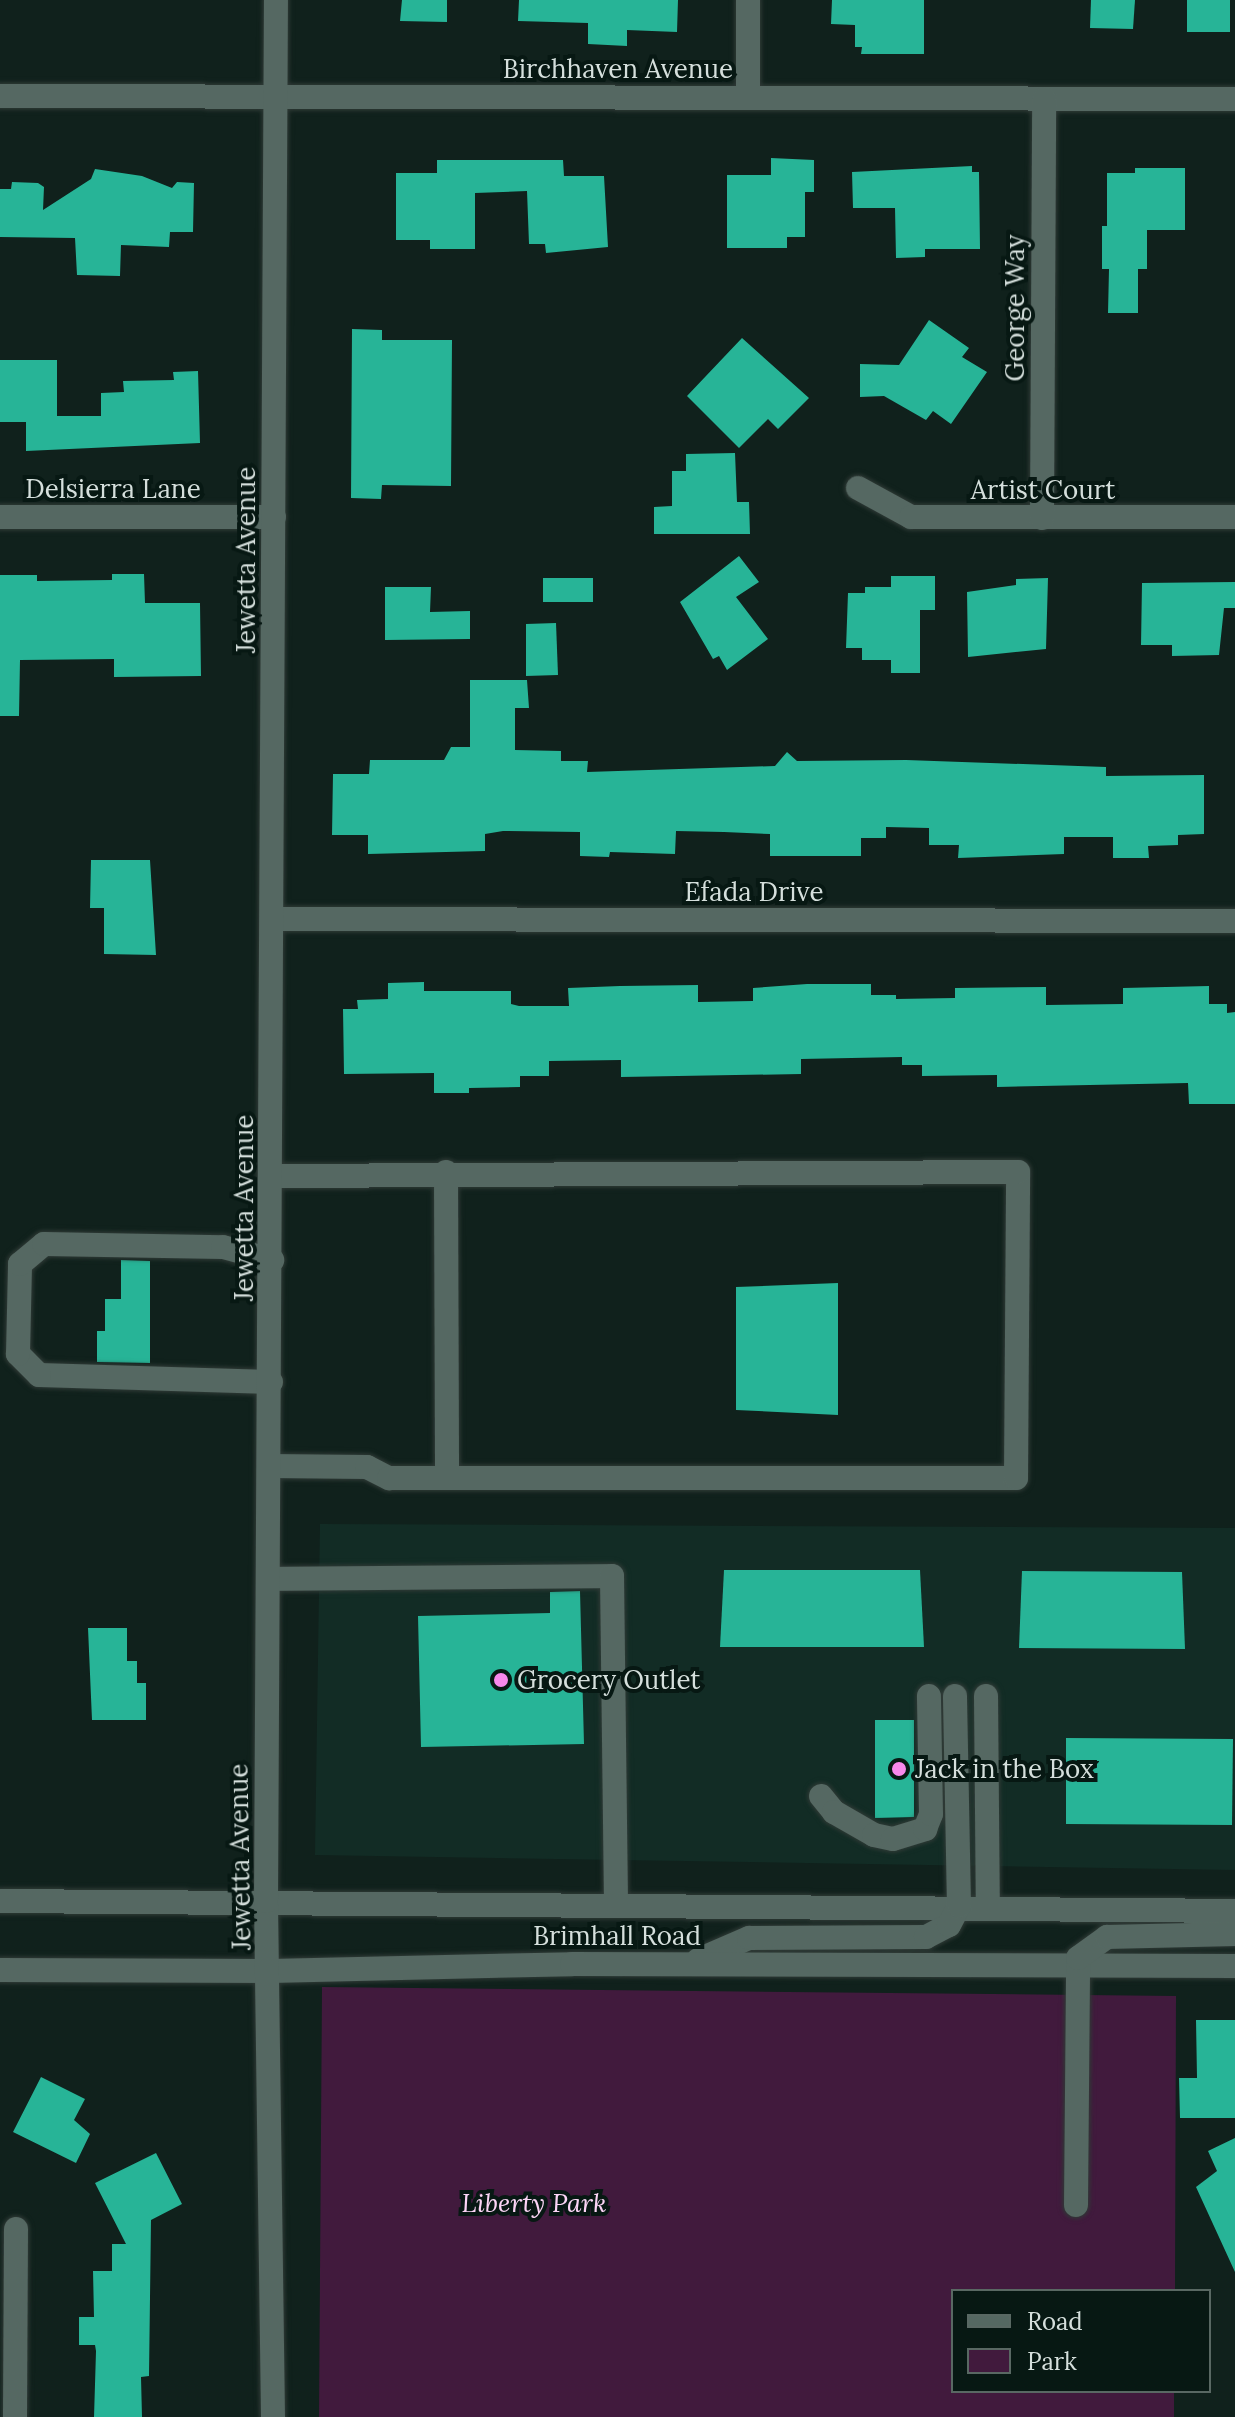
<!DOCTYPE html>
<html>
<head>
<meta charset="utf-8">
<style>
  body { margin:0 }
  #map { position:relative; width:1235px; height:2417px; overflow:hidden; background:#10211c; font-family:Lora,serif }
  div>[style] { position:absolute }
  .built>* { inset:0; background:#122c25 }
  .green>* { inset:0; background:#411a3d }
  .building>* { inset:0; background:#27b497 }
  .roads { filter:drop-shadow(0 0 2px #2f3a36) drop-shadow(0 0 2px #2f3a36) }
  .minor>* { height:24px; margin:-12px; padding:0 12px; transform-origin:12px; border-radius:12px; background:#556862 }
  .dots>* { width:22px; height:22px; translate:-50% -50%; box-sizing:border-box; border:4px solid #071813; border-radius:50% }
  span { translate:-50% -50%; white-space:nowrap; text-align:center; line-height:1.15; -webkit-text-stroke:8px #071813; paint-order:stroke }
  .street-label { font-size:26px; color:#d5dfdc }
  .poi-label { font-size:26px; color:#d5dfdc }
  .left { translate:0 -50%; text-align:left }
  .park-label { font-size:26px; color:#fcd5f6; font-style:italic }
  .legend { position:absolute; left:951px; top:2289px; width:260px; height:104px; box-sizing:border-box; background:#071813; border:2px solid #596863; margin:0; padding:10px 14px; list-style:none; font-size:24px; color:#d5dfdc }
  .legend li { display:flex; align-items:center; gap:16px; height:40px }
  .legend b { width:40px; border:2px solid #596863 }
</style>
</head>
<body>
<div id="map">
  <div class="built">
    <i style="clip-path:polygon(320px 1524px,1235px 1528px,1235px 1870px,315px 1855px)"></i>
  </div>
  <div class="green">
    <i style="clip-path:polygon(322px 1987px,1176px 1996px,1175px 2291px,953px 2291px,953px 2391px,1174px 2391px,1174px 2417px,319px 2417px)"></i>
  </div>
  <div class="building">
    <i style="clip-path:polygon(402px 0,447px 0,447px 22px,400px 21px)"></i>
    <i style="clip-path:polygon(519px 0,678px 0,677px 32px,627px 30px,627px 46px,588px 44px,588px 23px,518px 21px)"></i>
    <i style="clip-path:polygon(832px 0,924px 0,924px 54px,861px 54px,862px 47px,855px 47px,855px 25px,831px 24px)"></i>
    <i style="clip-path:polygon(1091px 0,1135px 0,1133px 29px,1090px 28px)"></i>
    <i style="clip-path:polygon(1187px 0,1230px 0,1230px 32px,1187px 32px)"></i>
    <i style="clip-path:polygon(771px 158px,814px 160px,814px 192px,805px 192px,805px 237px,787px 237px,787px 248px,727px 248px,727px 175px,771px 175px)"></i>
    <i style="clip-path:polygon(437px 160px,563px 160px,564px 176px,604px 176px,608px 247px,546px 253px,545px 244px,529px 244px,527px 191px,475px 193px,475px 249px,430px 249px,430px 240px,396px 240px,396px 173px,437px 173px)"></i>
    <i style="clip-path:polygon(972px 166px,972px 172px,979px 172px,980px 249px,925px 249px,925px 257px,896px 258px,895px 208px,853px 208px,852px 172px)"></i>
    <i style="clip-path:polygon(1135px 168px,1185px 168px,1185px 230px,1147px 230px,1147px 269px,1138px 269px,1138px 313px,1108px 313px,1109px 269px,1102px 269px,1102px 226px,1107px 226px,1107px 173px,1135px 173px)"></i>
    <i style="clip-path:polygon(95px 169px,142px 176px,172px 188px,177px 182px,194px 183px,193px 232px,170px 232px,169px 247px,121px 245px,120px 276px,77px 275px,75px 238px,0 237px,0 189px,11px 189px,12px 182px,38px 183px,44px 187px,43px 210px,91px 179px)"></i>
    <i style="clip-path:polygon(929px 320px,969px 348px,962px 357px,987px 372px,951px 424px,933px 411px,926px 420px,884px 396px,860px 397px,860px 364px,899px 365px)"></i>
    <i style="clip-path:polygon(352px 329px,382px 330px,382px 340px,452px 340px,451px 486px,382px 485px,381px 499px,351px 498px)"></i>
    <i style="clip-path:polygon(742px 338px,809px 398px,778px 429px,768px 419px,739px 448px,687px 396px)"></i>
    <i style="clip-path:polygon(0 360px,57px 360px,57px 416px,101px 416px,101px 393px,124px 392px,123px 381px,174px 380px,173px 372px,198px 371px,200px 443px,26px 451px,26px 422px,0 422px)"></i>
    <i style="clip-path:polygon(735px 453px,737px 502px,749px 502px,750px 534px,654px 534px,654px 507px,672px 506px,672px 471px,686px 471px,686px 454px)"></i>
    <i style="clip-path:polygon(739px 556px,759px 582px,736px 597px,768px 639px,727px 670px,719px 656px,713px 659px,680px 602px)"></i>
    <i style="clip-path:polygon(112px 574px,144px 574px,145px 603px,200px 603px,201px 676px,114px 677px,114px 659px,20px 660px,19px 716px,0 716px,0 575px,37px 575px,37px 581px,112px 580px)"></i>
    <i style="clip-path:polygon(891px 576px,935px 576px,935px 610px,920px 610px,920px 673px,891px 673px,891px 660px,862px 660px,862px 648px,846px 648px,848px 593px,865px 593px,865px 587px,891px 587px)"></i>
    <i style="clip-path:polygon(543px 578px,593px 578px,593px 602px,543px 602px)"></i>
    <i style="clip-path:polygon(1048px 578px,1046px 649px,968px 657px,967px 592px,1016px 585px,1016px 579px)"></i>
    <i style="clip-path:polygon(1235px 582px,1235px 608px,1224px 608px,1219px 655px,1172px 656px,1172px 645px,1141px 645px,1142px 583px)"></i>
    <i style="clip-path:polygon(385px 587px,431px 587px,430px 612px,470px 611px,470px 639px,385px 640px)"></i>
    <i style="clip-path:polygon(556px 623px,558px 675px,526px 676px,526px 624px)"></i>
    <i style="clip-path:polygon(470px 680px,527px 680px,529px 708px,515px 708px,515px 750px,561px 751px,561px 761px,588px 761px,587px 772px,775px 766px,787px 752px,797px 761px,906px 760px,1106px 767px,1106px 776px,1204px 775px,1204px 834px,1178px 835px,1178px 845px,1148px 846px,1149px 858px,1113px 858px,1113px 837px,1064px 837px,1064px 854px,958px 858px,959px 845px,929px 845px,929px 828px,886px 827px,886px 838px,861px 838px,861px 856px,770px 856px,770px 834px,724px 832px,676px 831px,675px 854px,610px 852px,609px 857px,580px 856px,580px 832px,503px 831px,485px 834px,485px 851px,368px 854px,368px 835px,332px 835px,333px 774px,369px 774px,370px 760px,444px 760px,451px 747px,470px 747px)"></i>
    <i style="clip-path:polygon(91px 860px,150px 860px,156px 955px,104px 954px,104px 908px,90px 908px)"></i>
    <i style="clip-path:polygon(424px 982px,424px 991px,511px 991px,511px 1004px,519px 1006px,569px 1006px,568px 988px,620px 986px,698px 985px,698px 1002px,753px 1001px,753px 988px,807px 984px,871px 984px,871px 995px,896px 995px,896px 999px,955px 998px,955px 988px,1046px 987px,1046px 1005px,1123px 1004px,1123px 988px,1209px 986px,1209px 1004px,1227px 1004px,1227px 1013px,1235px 1012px,1235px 1104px,1189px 1104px,1188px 1083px,997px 1087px,997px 1075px,922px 1076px,922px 1065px,902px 1065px,902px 1057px,801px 1059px,801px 1074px,621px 1077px,621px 1060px,549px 1061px,549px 1076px,520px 1076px,520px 1087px,469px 1088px,469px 1093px,434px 1093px,434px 1073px,344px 1074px,343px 1009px,358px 1009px,357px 1000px,388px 999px,388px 983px)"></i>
    <i style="clip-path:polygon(121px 1260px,150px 1261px,150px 1363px,97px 1362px,97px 1331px,105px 1331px,105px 1299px,121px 1299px)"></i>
    <i style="clip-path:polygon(838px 1283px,838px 1415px,736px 1410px,736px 1287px)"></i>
    <i style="clip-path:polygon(724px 1570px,920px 1570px,924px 1647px,720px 1647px)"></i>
    <i style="clip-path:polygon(1022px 1571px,1182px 1572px,1185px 1649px,1019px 1648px)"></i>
    <i style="clip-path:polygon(580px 1591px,584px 1744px,421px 1747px,418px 1616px,550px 1613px,550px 1592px)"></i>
    <i style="clip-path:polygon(88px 1628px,127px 1628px,127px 1661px,137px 1661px,137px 1683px,146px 1683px,146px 1720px,92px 1720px)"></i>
    <i style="clip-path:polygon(875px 1720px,914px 1720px,914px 1817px,875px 1818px)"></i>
    <i style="clip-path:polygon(1066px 1738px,1233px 1739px,1232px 1825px,1066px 1824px)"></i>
    <i style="clip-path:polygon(1196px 2020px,1235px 2020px,1235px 2118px,1180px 2118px,1179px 2078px,1197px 2078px)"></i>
    <i style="clip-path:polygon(41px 2077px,85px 2099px,74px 2120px,90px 2134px,76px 2163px,13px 2132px)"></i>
    <i style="clip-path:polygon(1235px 2138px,1235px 2272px,1196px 2187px,1217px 2171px,1208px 2151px)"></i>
    <i style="clip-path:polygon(156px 2153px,182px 2204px,151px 2220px,149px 2376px,141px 2377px,142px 2417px,94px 2417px,96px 2351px,95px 2345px,79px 2345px,79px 2317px,94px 2317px,93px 2271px,112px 2271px,112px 2244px,126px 2244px,95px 2183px)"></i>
  </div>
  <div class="roads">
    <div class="minor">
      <i style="left:0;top:96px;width:1235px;rotate:0.14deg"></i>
      <i style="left:748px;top:98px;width:98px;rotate:-90deg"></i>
      <i style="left:858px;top:488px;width:60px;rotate:28.7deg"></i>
      <i style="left:911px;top:517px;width:324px"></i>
      <i style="left:0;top:517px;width:274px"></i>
      <i style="left:1042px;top:518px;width:419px;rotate:-89.7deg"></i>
      <i style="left:273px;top:919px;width:962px;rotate:0.12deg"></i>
      <i style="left:446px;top:1172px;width:306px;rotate:89.8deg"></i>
      <i style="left:271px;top:1382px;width:232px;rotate:-178.3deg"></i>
      <i style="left:39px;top:1375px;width:30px;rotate:-135deg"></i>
      <i style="left:18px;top:1354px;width:90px;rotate:-88.7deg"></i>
      <i style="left:20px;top:1264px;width:31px;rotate:-40deg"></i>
      <i style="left:44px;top:1244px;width:179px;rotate:1deg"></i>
      <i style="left:223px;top:1247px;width:51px;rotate:14.9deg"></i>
      <i style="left:270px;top:1466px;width:97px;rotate:0.6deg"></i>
      <i style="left:367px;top:1467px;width:25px;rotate:27deg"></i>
      <i style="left:389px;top:1478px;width:627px"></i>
      <i style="left:1016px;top:1478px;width:306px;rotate:-89.6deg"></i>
      <i style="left:1018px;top:1172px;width:746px;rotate:179.69deg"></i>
      <i style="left:269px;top:1579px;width:343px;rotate:-0.5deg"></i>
      <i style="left:612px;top:1576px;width:328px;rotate:89.3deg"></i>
      <i style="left:986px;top:1696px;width:211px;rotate:89.5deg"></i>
      <i style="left:821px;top:1796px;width:21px;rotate:51deg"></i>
      <i style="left:834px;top:1812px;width:46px;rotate:29.9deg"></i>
      <i style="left:874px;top:1835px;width:19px;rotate:12deg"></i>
      <i style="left:893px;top:1839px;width:34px;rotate:-17deg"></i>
      <i style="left:925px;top:1829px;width:16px;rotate:-68deg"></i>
      <i style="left:931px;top:1814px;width:118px;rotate:-91deg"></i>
      <i style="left:0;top:1901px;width:1235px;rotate:0.46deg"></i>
      <i style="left:698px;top:1960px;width:56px;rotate:-23.3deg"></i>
      <i style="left:749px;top:1938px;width:177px;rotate:-0.3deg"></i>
      <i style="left:926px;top:1937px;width:26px;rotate:-28deg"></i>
      <i style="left:949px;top:1925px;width:21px;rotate:-62deg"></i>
      <i style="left:959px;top:1906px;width:210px;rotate:-91.1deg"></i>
      <i style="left:0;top:1970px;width:270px;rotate:0.2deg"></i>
      <i style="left:270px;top:1971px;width:302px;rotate:-1.3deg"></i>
      <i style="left:572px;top:1964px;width:663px;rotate:0.17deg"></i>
      <i style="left:1076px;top:2205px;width:247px;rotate:-89.5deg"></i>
      <i style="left:1078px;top:1958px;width:36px;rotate:-36deg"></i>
      <i style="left:1107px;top:1937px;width:128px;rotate:-1.3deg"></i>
      <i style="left:15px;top:2417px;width:188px;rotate:-89.7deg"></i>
      <i style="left:273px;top:2417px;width:516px;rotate:-90.78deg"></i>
      <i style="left:266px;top:1901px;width:1901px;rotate:-89.7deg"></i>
    </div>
  </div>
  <div class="dots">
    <i style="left:501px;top:1680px;background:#f788eb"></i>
    <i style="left:899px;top:1769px;background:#f788eb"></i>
  </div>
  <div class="street-label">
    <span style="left:618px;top:69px">Birchhaven Avenue</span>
    <span style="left:1015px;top:308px;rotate:-90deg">George Way</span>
    <span style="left:113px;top:489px">Delsierra Lane</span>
    <span style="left:1043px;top:490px">Artist Court</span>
    <span style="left:246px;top:560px;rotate:-90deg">Jewetta Avenue</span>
    <span style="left:754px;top:892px">Efada Drive</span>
    <span style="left:244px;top:1208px;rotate:-90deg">Jewetta Avenue</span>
    <span style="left:240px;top:1857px;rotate:-91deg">Jewetta Avenue</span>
    <span style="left:617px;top:1936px">Brimhall Road</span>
  </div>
  <div class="poi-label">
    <span class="left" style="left:517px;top:1680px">Grocery Outlet</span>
    <span class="left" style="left:915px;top:1769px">Jack in the Box</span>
  </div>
  <div class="park-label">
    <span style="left:534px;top:2203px">Liberty Park</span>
  </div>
  <ul class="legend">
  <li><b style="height:10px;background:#556862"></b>Road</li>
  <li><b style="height:22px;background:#411a3d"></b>Park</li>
  </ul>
</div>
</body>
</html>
